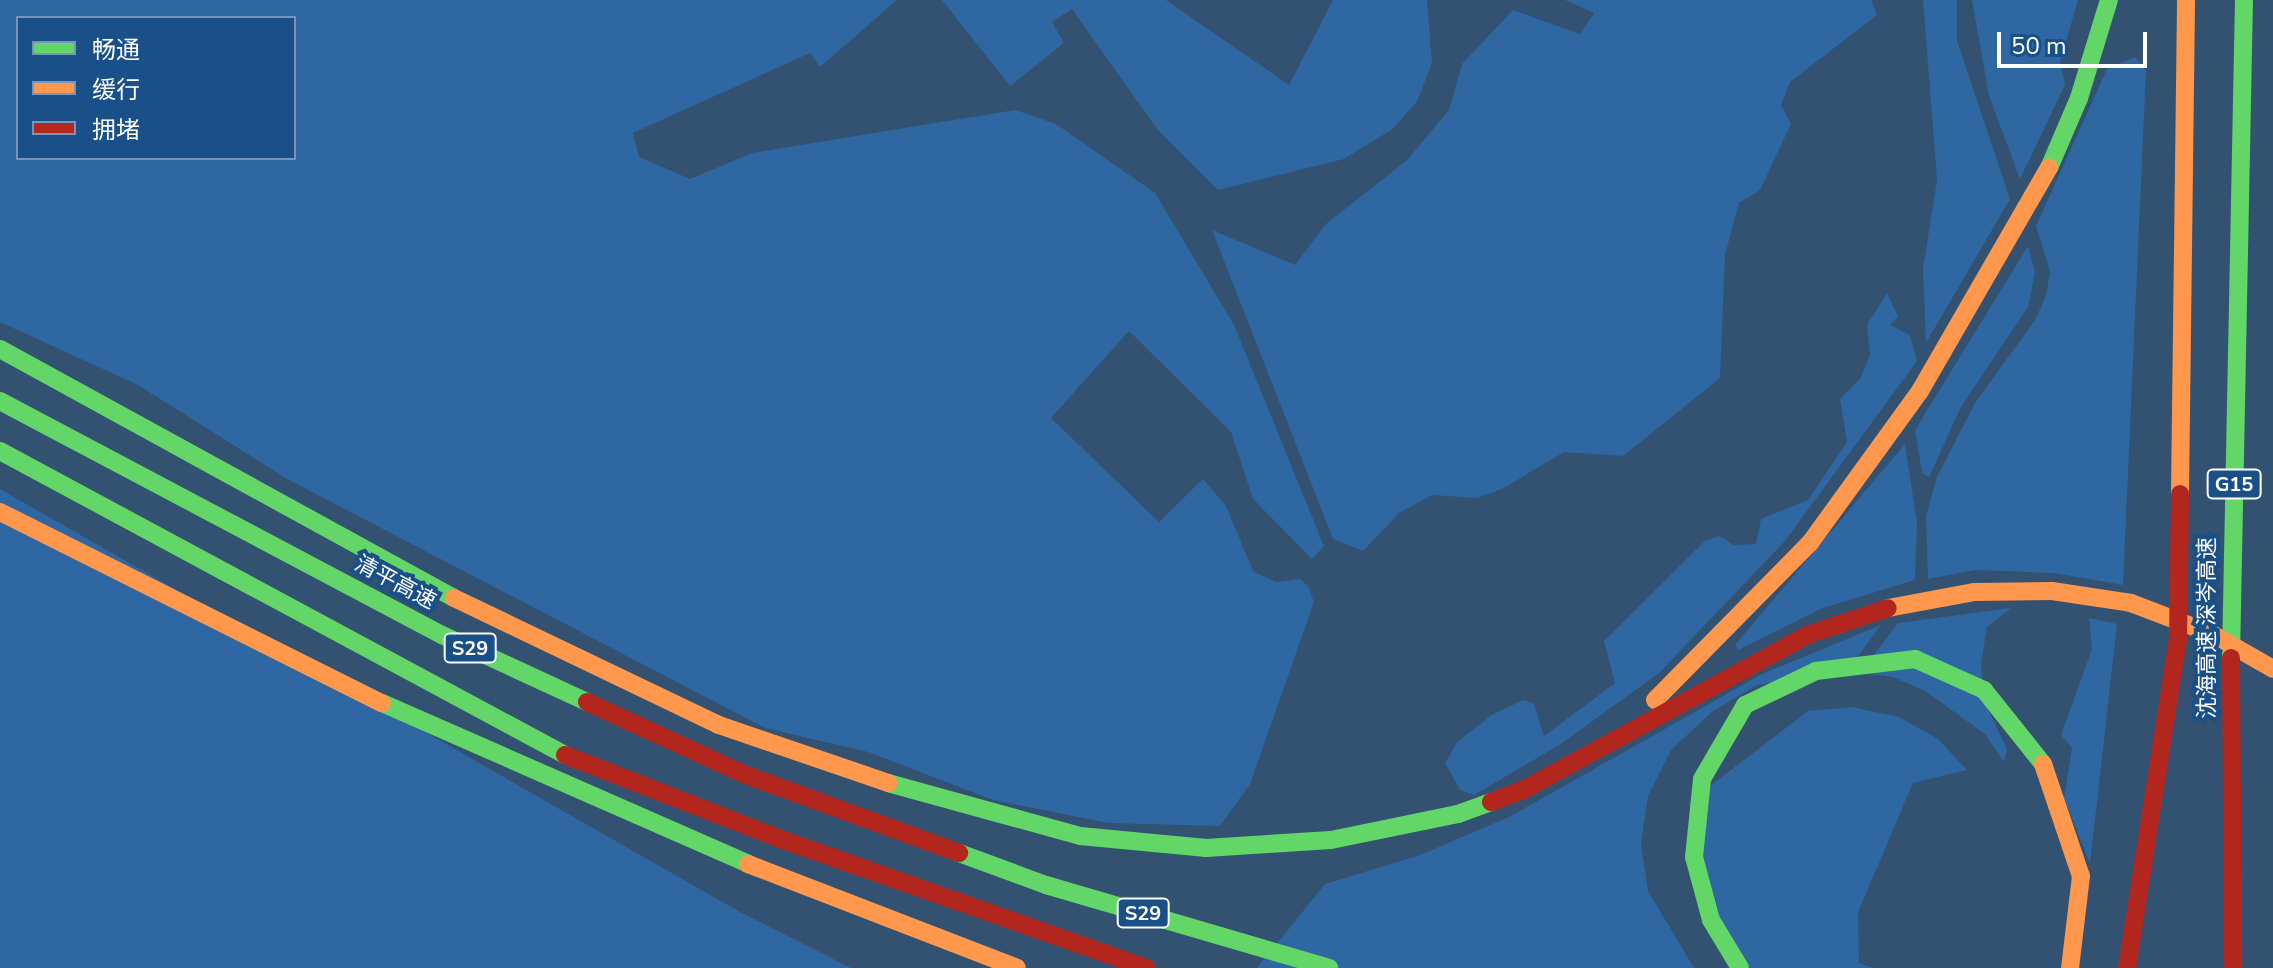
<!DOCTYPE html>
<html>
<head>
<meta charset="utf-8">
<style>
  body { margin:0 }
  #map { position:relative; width:2273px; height:968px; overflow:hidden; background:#335171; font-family:"Nunito Sans","Noto Sans SC",sans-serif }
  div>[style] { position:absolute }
  .green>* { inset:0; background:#2e67a1 }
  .fast>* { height:18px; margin:-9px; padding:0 9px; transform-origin:9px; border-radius:9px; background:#63d668 }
  .slow>* { height:18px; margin:-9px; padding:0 9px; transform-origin:9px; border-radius:9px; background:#ff974d }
  .jam>* { height:18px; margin:-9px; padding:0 9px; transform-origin:9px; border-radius:9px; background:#b3261e }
  span { translate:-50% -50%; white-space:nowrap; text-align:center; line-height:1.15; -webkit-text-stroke:8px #1a508a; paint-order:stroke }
  .shield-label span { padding:2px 6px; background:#1a508a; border:2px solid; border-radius:6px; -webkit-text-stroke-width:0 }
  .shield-label { font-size:20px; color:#fff; font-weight:700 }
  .street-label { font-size:22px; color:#fff }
  .legend { position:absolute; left:16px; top:16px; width:280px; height:144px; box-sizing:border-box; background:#1a508a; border:2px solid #7696b9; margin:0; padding:10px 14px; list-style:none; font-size:24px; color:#fff }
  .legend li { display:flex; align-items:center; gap:16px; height:40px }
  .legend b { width:40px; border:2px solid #7696b9 }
  .scale { position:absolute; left:1997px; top:32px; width:150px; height:36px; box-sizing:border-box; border:4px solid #fff; border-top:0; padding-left:10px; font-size:24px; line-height:28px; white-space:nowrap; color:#fff; -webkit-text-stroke:6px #1a508a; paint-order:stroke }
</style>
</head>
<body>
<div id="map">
  <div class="green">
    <i style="clip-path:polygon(evenodd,0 0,897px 0,820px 67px,810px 53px,633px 133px,639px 157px,690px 179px,752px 153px,1015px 110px,1056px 124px,1155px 193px,1234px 325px,1324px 546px,1312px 559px,1253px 499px,1231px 432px,1129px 331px,1051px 418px,1159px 522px,1203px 479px,1226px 506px,1253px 571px,1276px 582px,1300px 579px,1308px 586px,1314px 602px,1250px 784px,1220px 826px,1108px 823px,993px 800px,868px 752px,765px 728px,289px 480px,138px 385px,0 322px,0 0,18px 18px,294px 18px,294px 158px,18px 158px,18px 18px)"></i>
    <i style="clip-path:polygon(942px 0,1166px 0,1289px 85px,1333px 0,1427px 0,1432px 63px,1417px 102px,1391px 130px,1344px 159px,1218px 190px,1157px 129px,1072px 9px,1052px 22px,1064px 43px,1010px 86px)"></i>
    <i style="clip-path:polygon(1565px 0,1871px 0,1877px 15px,1790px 82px,1781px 105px,1791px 124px,1760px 190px,1739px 203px,1725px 255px,1720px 378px,1623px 456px,1564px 452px,1502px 489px,1477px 498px,1432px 495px,1399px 513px,1363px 551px,1333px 539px,1212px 230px,1295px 265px,1326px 224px,1407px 160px,1449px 110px,1462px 64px,1513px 10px,1580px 34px,1594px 13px)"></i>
    <i style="clip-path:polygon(1923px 0,1957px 0,1957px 41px,2010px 199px,1926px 343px,1923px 269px,1937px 180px)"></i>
    <i style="clip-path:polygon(1972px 0,2078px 0,2060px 62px,2065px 85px,2020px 179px,1989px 96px)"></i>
    <i style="clip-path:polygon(2135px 57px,2146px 71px,2123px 585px,2053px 573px,1975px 570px,1928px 579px,1926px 516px,1937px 477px,1975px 403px,2035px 320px,2046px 296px,2050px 271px,2036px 226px,2107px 69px)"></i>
    <i style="clip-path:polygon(2028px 246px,2035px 272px,2028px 307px,1961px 407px,1929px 477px,1922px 473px,1915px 430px)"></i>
    <i style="clip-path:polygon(1887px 293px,1898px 316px,1890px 325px,1910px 335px,1917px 361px,1785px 541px,1659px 673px,1561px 744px,1474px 795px,1460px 790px,1445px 763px,1457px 742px,1492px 715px,1523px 700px,1534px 704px,1544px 736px,1615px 683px,1604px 641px,1705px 541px,1719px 536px,1734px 545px,1756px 544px,1761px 519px,1808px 500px,1847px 442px,1840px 399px,1860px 379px,1870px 355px,1867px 325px)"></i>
    <i style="clip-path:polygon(1905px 444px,1917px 523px,1915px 580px,1823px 608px,1738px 650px,1735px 645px)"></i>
    <i style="clip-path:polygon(0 489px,740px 912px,851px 968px,0 968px)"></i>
    <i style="clip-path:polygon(2011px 608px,1987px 627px,1981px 664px,1984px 701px,2007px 749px,2004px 762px,1985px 734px,1925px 691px,1893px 677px,1860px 673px,1898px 623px)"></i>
    <i style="clip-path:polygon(2089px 618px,2117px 624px,2090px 864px,2064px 798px,2072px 748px,2061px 735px,2092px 649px)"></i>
    <i style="clip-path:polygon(1881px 625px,1847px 671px,1757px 685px,1713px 711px,1671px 750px,1648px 796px,1641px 844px,1648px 891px,1694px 968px,1257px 968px,1325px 884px,1420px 855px,1511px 816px,1762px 674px)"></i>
    <i style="clip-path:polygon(1851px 707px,1899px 717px,1938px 739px,1967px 770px,1913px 783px,1858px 912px,1859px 963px,1873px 968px,1750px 968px,1712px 932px,1689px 802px,1808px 711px)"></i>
  </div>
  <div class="fast">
    <i style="left:2049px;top:168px;width:76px;rotate:-66.8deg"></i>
    <i style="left:2079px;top:98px;width:102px;rotate:-73deg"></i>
    <i style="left:0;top:349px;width:518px;rotate:28.74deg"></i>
    <i style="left:0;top:401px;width:500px;rotate:27.9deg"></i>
    <i style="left:442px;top:635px;width:160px;rotate:24.8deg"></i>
    <i style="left:0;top:451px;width:642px;rotate:28.28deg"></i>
    <i style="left:2231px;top:658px;width:658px;rotate:-88.87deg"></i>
    <i style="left:382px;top:703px;width:400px;rotate:23.7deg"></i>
    <i style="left:888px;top:783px;width:199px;rotate:15.4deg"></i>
    <i style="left:1080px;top:836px;width:127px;rotate:5.4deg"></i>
    <i style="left:1206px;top:848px;width:125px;rotate:-3.7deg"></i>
    <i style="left:1331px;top:840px;width:130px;rotate:-11.6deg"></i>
    <i style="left:1458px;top:814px;width:35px;rotate:-20deg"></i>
    <i style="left:959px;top:853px;width:93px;rotate:20.2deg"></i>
    <i style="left:1046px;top:885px;width:295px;rotate:16.3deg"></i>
    <i style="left:1740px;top:968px;width:56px;rotate:-121.1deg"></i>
    <i style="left:1711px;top:920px;width:65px;rotate:-105.1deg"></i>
    <i style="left:1694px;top:857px;width:78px;rotate:-84.1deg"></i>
    <i style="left:1702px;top:779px;width:86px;rotate:-59.8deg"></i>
    <i style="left:1745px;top:705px;width:79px;rotate:-25.6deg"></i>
    <i style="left:1816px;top:671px;width:100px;rotate:-6.9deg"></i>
    <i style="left:1915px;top:659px;width:76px;rotate:24.2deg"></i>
    <i style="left:1984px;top:690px;width:95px;rotate:51.4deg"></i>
  </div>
  <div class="slow">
    <i style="left:2180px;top:494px;width:494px;rotate:-89.3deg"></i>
    <i style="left:0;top:512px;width:427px;rotate:26.6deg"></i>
    <i style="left:454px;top:598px;width:294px;rotate:25.6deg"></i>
    <i style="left:719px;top:725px;width:179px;rotate:18.9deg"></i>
    <i style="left:1888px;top:608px;width:87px;rotate:-10.5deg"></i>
    <i style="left:1974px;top:592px;width:78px;rotate:-0.7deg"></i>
    <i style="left:2052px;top:591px;width:80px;rotate:8.6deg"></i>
    <i style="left:2131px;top:603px;width:87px;rotate:20.9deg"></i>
    <i style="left:2212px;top:634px;width:70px;rotate:29.8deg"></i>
    <i style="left:1655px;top:700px;width:221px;rotate:-45.4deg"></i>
    <i style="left:1810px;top:543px;width:188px;rotate:-54.1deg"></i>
    <i style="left:1920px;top:391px;width:258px;rotate:-60deg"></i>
    <i style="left:2043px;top:764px;width:118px;rotate:71.3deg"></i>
    <i style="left:2081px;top:876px;width:93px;rotate:96.8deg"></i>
    <i style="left:748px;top:864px;width:288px;rotate:21.1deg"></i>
  </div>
  <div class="jam">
    <i style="left:2231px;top:658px;width:310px;rotate:89.6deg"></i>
    <i style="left:587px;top:702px;width:175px;rotate:24.7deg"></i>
    <i style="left:746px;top:775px;width:227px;rotate:20.1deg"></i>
    <i style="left:565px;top:755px;width:234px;rotate:21.3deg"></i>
    <i style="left:783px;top:840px;width:385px;rotate:19.4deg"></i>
    <i style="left:1491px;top:802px;width:34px;rotate:-21deg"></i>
    <i style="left:1523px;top:790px;width:324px;rotate:-28.6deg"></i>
    <i style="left:1807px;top:635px;width:85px;rotate:-18.4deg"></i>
    <i style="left:2127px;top:968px;width:332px;rotate:-81.2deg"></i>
    <i style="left:2178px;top:640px;width:146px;rotate:-89.2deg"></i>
  </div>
  <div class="shield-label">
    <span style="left:2234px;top:484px">G15</span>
    <span style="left:470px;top:648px">S29</span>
    <span style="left:1143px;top:913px">S29</span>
  </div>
  <div class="street-label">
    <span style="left:395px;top:583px;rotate:28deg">清平高速</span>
    <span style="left:2208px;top:628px;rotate:-90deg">沈海高速 深岑高速</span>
  </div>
  <ul class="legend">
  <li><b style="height:10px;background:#63d668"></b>畅通</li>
  <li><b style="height:10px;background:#ff974d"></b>缓行</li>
  <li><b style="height:10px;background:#b3261e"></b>拥堵</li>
  </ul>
  <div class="scale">50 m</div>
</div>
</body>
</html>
